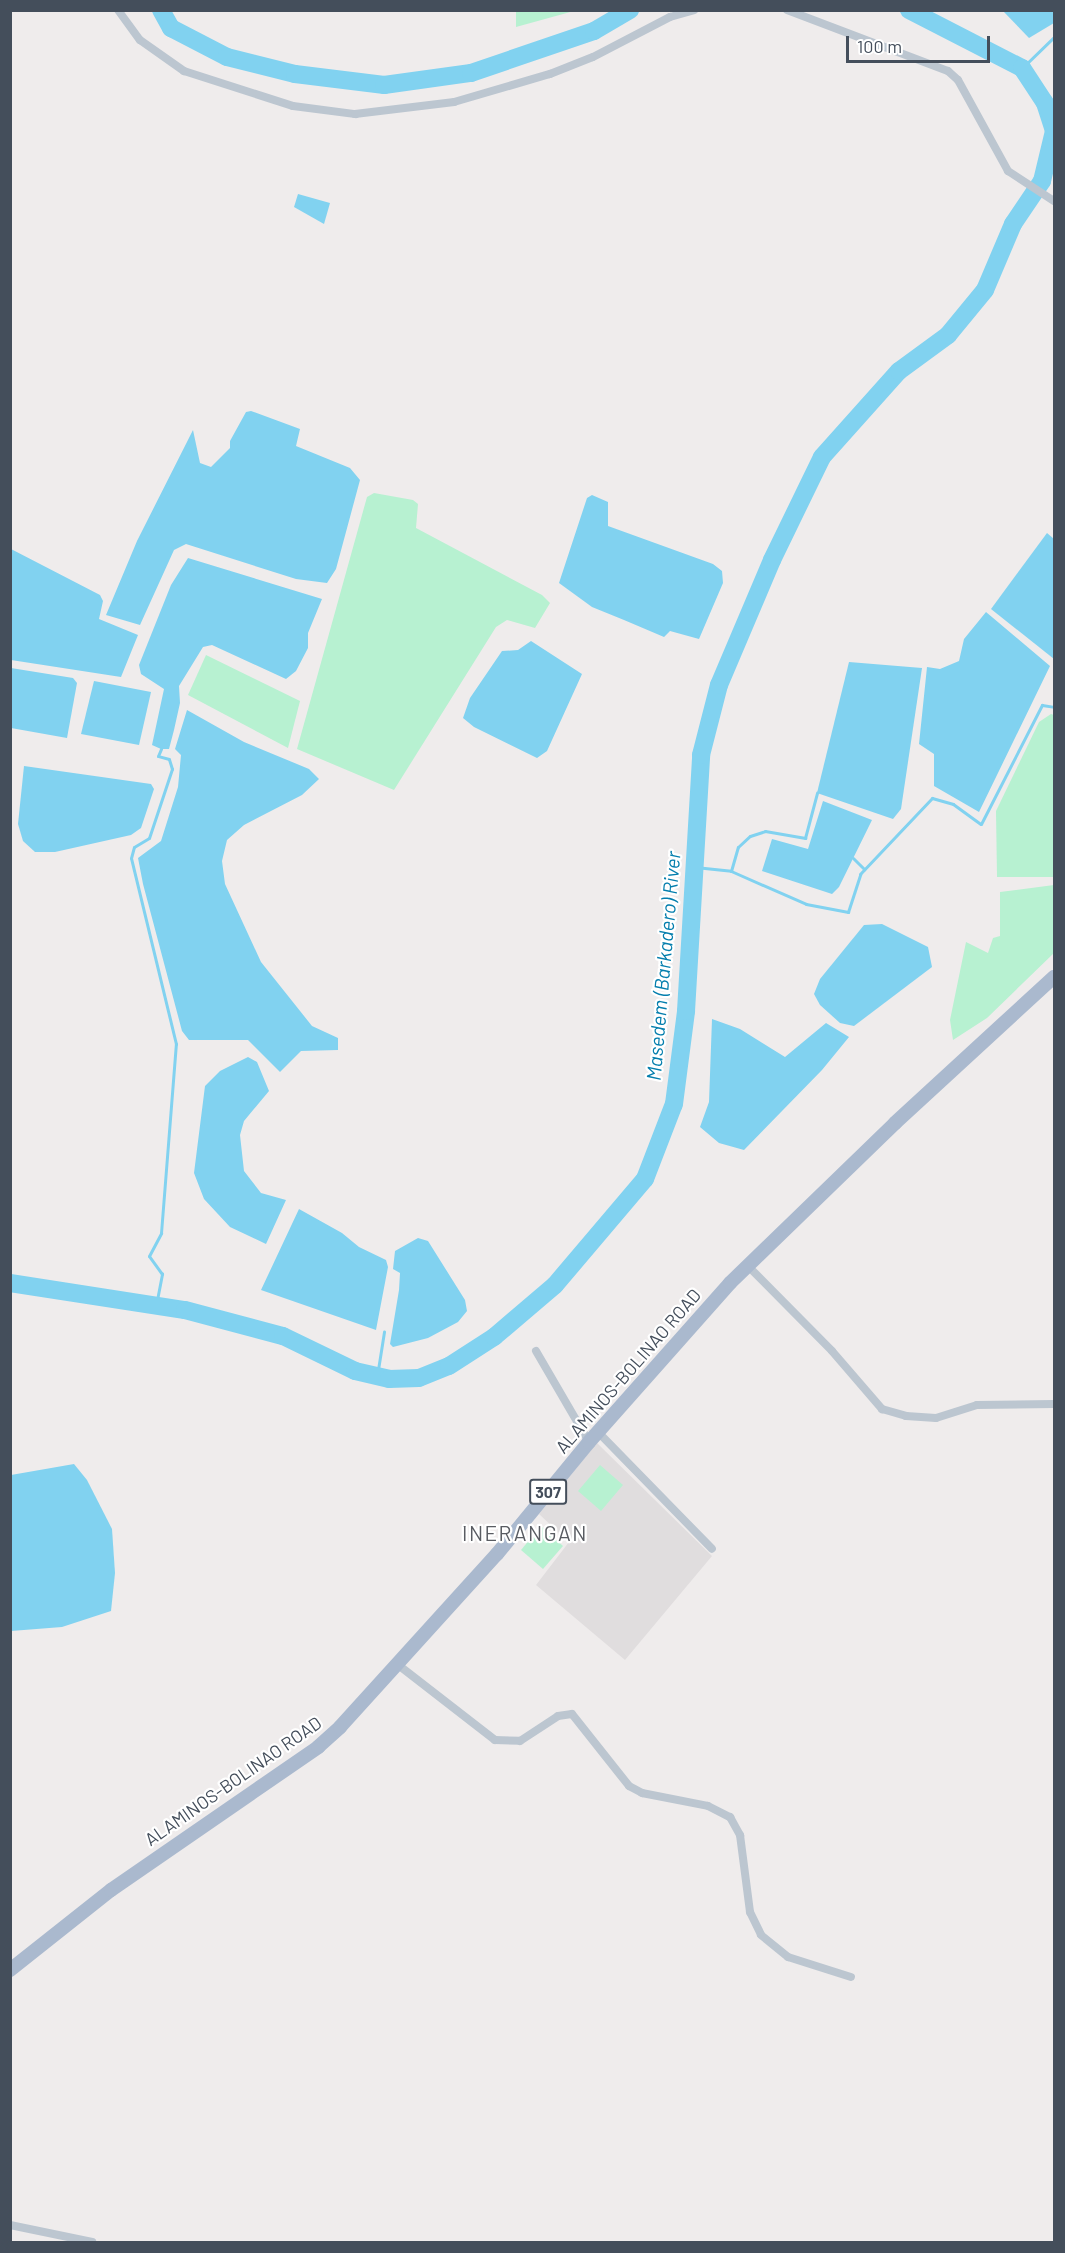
<!DOCTYPE html>
<html>
<head>
<meta charset="utf-8">
<style>
  body { margin:0 }
  #map { position:relative; width:1065px; height:2253px; overflow:hidden; background:#efecec; font-family:Barlow,sans-serif }
  div>[style] { position:absolute }
  .education>* { inset:0; background:#e0ddde }
  .green>* { inset:0; background:#b7f1d1 }
  .water>* { inset:0; background:#81d2f0 }
  .stream>* { height:3px; margin:-1.5px; padding:0 1.5px; transform-origin:1.5px; border-radius:1.5px; background:#81d2f0 }
  .river>* { height:18px; margin:-9px; padding:0 9px; transform-origin:9px; border-radius:9px; background:#81d2f0 }
  .minor>* { height:8px; margin:-4px; padding:0 4px; transform-origin:4px; border-radius:4px; background:#bcc6d0 }
  .primary>* { height:14px; margin:-7px; padding:0 7px; transform-origin:7px; border-radius:7px; background:#aab9ce }
  span { translate:-50% -50%; white-space:nowrap; text-align:center; line-height:1.15; -webkit-text-stroke:4.5px #fff; paint-order:stroke }
  .shield-label span { padding:2px 4px; background:#fff; border:2px solid; border-radius:4px; -webkit-text-stroke-width:0 }
  .shield-label { font-size:16px; color:#444e5b; font-weight:700 }
  .street-label { font-size:18px; color:#444e5b }
  .water-label { font-size:20px; color:#047ead; font-style:italic }
  .quarter-label { font-size:21px; color:#595c62; letter-spacing:1.5px }
  .frame { position:absolute; inset:0; border:12px solid #444e5b; pointer-events:none }
  .scale { position:absolute; left:846px; top:36px; width:144px; height:27px; box-sizing:border-box; border:3px solid #444e5b; border-top:0; padding-left:8px; font-size:18px; line-height:21px; white-space:nowrap; color:#444e5b; -webkit-text-stroke:4px #fff; paint-order:stroke }
</style>
</head>
<body>
<div id="map">
  <div class="education">
    <i style="clip-path:polygon(597px 1443px,712px 1556px,625px 1660px,536px 1585px,569px 1542px,539px 1514px)"></i>
  </div>
  <div class="green">
    <i style="clip-path:polygon(516px 11px,516px 10px,574px 11px,516px 27px)"></i>
    <i style="clip-path:polygon(374px 493px,413px 500px,418px 504px,416px 528px,542px 595px,550px 603px,535px 628px,507px 620px,496px 627px,394px 790px,297px 749px,367px 497px)"></i>
    <i style="clip-path:polygon(206px 655px,300px 701px,288px 748px,188px 695px)"></i>
    <i style="clip-path:polygon(1051px 714px,1054px 715px,1054px 877px,997px 877px,996px 811px,1039px 722px)"></i>
    <i style="clip-path:polygon(1054px 885px,1054px 953px,987px 1018px,953px 1040px,950px 1020px,966px 942px,988px 953px,993px 938px,1000px 936px,1000px 892px)"></i>
    <i style="clip-path:polygon(600px 1465px,623px 1485px,601px 1511px,578px 1491px)"></i>
    <i style="clip-path:polygon(541px 1526px,563px 1546px,543px 1569px,521px 1550px)"></i>
  </div>
  <div class="water">
    <i style="clip-path:polygon(1003px 11px,1054px 11px,1054px 23px,1029px 38px)"></i>
    <i style="clip-path:polygon(298px 194px,330px 203px,324px 224px,294px 207px)"></i>
    <i style="clip-path:polygon(251px 411px,300px 429px,296px 446px,350px 468px,360px 480px,336px 569px,327px 583px,296px 579px,186px 544px,174px 550px,140px 625px,106px 615px,137px 541px,193px 430px,200px 463px,211px 467px,230px 448px,230px 441px,246px 412px)"></i>
    <i style="clip-path:polygon(592px 495px,608px 502px,608px 526px,713px 564px,722px 571px,723px 583px,699px 639px,670px 631px,664px 637px,624px 620px,592px 607px,559px 583px,587px 498px)"></i>
    <i style="clip-path:polygon(1047px 533px,1054px 539px,1054px 659px,991px 609px)"></i>
    <i style="clip-path:polygon(11px 549px,100px 595px,103px 601px,99px 619px,138px 635px,121px 677px,11px 660px)"></i>
    <i style="clip-path:polygon(188px 558px,322px 599px,308px 633px,308px 648px,296px 671px,286px 679px,212px 645px,203px 647px,179px 686px,180px 703px,174px 730px,169px 749px,161px 749px,152px 745px,164px 689px,141px 674px,139px 665px,171px 585px)"></i>
    <i style="clip-path:polygon(986px 612px,1050px 666px,979px 812px,934px 786px,934px 754px,919px 744px,927px 667px,940px 669px,959px 661px,964px 639px)"></i>
    <i style="clip-path:polygon(531px 641px,582px 674px,547px 751px,537px 758px,474px 727px,463px 718px,470px 698px,502px 651px,518px 650px)"></i>
    <i style="clip-path:polygon(849px 662px,922px 668px,901px 809px,893px 819px,817px 793px)"></i>
    <i style="clip-path:polygon(11px 668px,73px 678px,77px 683px,67px 738px,11px 728px)"></i>
    <i style="clip-path:polygon(94px 681px,151px 692px,139px 745px,81px 734px)"></i>
    <i style="clip-path:polygon(187px 710px,244px 742px,309px 769px,319px 779px,302px 795px,244px 825px,227px 840px,222px 861px,225px 884px,261px 962px,312px 1026px,338px 1038px,338px 1050px,301px 1051px,280px 1072px,248px 1040px,189px 1040px,182px 1031px,143px 884px,138px 858px,161px 841px,178px 787px,181px 755px,175px 749px)"></i>
    <i style="clip-path:polygon(24px 766px,151px 784px,154px 789px,141px 828px,131px 835px,55px 852px,35px 852px,23px 841px,18px 824px)"></i>
    <i style="clip-path:polygon(823px 801px,872px 820px,839px 887px,832px 894px,762px 871px,772px 839px,808px 849px)"></i>
    <i style="clip-path:polygon(882px 924px,928px 947px,932px 967px,854px 1026px,840px 1023px,820px 1005px,814px 994px,820px 979px,864px 925px)"></i>
    <i style="clip-path:polygon(712px 1019px,740px 1029px,785px 1057px,826px 1023px,849px 1037px,822px 1070px,744px 1150px,719px 1143px,700px 1127px,709px 1102px)"></i>
    <i style="clip-path:polygon(248px 1057px,257px 1062px,269px 1091px,244px 1121px,240px 1135px,244px 1171px,261px 1193px,286px 1200px,266px 1244px,230px 1227px,204px 1199px,194px 1173px,205px 1086px,220px 1071px)"></i>
    <i style="clip-path:polygon(299px 1209px,342px 1233px,359px 1247px,386px 1260px,388px 1267px,376px 1330px,261px 1290px)"></i>
    <i style="clip-path:polygon(418px 1238px,428px 1241px,465px 1300px,467px 1311px,458px 1322px,428px 1338px,393px 1347px,390px 1344px,399px 1290px,400px 1273px,393px 1269px,395px 1251px)"></i>
    <i style="clip-path:polygon(74px 1464px,87px 1480px,112px 1529px,115px 1573px,111px 1611px,62px 1627px,11px 1631px,11px 1475px)"></i>
  </div>
  <div class="stream">
    <i style="left:1022px;top:68px;width:45px;rotate:-44.1deg"></i>
    <i style="left:853px;top:858px;width:16px;rotate:45deg"></i>
    <i style="left:695px;top:867px;width:36px;rotate:6deg"></i>
    <i style="left:731px;top:871px;width:82px;rotate:23.7deg"></i>
    <i style="left:806px;top:904px;width:43px;rotate:10.8deg"></i>
    <i style="left:848px;top:912px;width:40px;rotate:-72deg"></i>
    <i style="left:860px;top:874px;width:105px;rotate:-46.5deg"></i>
    <i style="left:932px;top:798px;width:22px;rotate:16deg"></i>
    <i style="left:953px;top:804px;width:34px;rotate:36deg"></i>
    <i style="left:981px;top:824px;width:134px;rotate:-62.9deg"></i>
    <i style="left:1042px;top:705px;width:12px;rotate:9deg"></i>
    <i style="left:731px;top:871px;width:25px;rotate:-74deg"></i>
    <i style="left:738px;top:847px;width:16px;rotate:-43deg"></i>
    <i style="left:750px;top:836px;width:16px;rotate:-18deg"></i>
    <i style="left:765px;top:831px;width:41px;rotate:9.9deg"></i>
    <i style="left:805px;top:838px;width:47px;rotate:-75.1deg"></i>
    <i style="left:156px;top:1305px;width:32px;rotate:-79deg"></i>
    <i style="left:162px;top:1274px;width:22px;rotate:-126deg"></i>
    <i style="left:149px;top:1256px;width:26px;rotate:-62deg"></i>
    <i style="left:161px;top:1233px;width:190px;rotate:-85.5deg"></i>
    <i style="left:176px;top:1044px;width:191px;rotate:-103.6deg"></i>
    <i style="left:131px;top:858px;width:11px;rotate:-75deg"></i>
    <i style="left:134px;top:847px;width:17px;rotate:-31deg"></i>
    <i style="left:149px;top:838px;width:73px;rotate:-71.6deg"></i>
    <i style="left:172px;top:769px;width:10px;rotate:-107deg"></i>
    <i style="left:169px;top:759px;width:11px;rotate:-165deg"></i>
    <i style="left:158px;top:756px;width:8px;rotate:-67deg"></i>
    <i style="left:377px;top:1376px;width:45px;rotate:-81deg"></i>
  </div>
  <div class="river">
    <i style="left:161px;top:10px;width:21px;rotate:61deg"></i>
    <i style="left:171px;top:28px;width:63px;rotate:27.4deg"></i>
    <i style="left:227px;top:57px;width:70px;rotate:14deg"></i>
    <i style="left:295px;top:74px;width:90px;rotate:7deg"></i>
    <i style="left:384px;top:85px;width:88px;rotate:-7.9deg"></i>
    <i style="left:471px;top:73px;width:130px;rotate:-18.9deg"></i>
    <i style="left:594px;top:31px;width:42px;rotate:-30.3deg"></i>
    <i style="left:909px;top:10px;width:127px;rotate:27.2deg"></i>
    <i style="left:1022px;top:68px;width:42px;rotate:56.7deg"></i>
    <i style="left:1045px;top:103px;width:28px;rotate:72deg"></i>
    <i style="left:10px;top:1283px;width:177px;rotate:8.8deg"></i>
    <i style="left:185px;top:1310px;width:101px;rotate:14.9deg"></i>
    <i style="left:283px;top:1336px;width:80px;rotate:25.9deg"></i>
    <i style="left:355px;top:1371px;width:35px;rotate:13deg"></i>
    <i style="left:389px;top:1379px;width:30px;rotate:-2deg"></i>
    <i style="left:419px;top:1378px;width:32px;rotate:-22deg"></i>
    <i style="left:449px;top:1366px;width:54px;rotate:-32.8deg"></i>
    <i style="left:494px;top:1337px;width:80px;rotate:-40.4deg"></i>
    <i style="left:555px;top:1285px;width:139px;rotate:-49.7deg"></i>
    <i style="left:645px;top:1179px;width:80px;rotate:-68.9deg"></i>
    <i style="left:674px;top:1104px;width:94px;rotate:-82.6deg"></i>
    <i style="left:686px;top:1011px;width:256px;rotate:-86.6deg"></i>
    <i style="left:701px;top:755px;width:72px;rotate:-75.6deg"></i>
    <i style="left:719px;top:685px;width:136px;rotate:-67deg"></i>
    <i style="left:772px;top:560px;width:114px;rotate:-64.1deg"></i>
    <i style="left:822px;top:457px;width:115px;rotate:-48.2deg"></i>
    <i style="left:899px;top:371px;width:61px;rotate:-36.3deg"></i>
    <i style="left:948px;top:335px;width:58px;rotate:-50.6deg"></i>
    <i style="left:985px;top:290px;width:72px;rotate:-67deg"></i>
    <i style="left:1013px;top:224px;width:52px;rotate:-56deg"></i>
    <i style="left:1042px;top:181px;width:51px;rotate:-76.5deg"></i>
  </div>
  <div class="minor">
    <i style="left:118px;top:10px;width:37px;rotate:54deg"></i>
    <i style="left:140px;top:40px;width:54px;rotate:35.2deg"></i>
    <i style="left:184px;top:71px;width:114px;rotate:17.8deg"></i>
    <i style="left:293px;top:106px;width:63px;rotate:7.4deg"></i>
    <i style="left:355px;top:114px;width:100px;rotate:-6.9deg"></i>
    <i style="left:454px;top:102px;width:100px;rotate:-16.3deg"></i>
    <i style="left:550px;top:74px;width:46px;rotate:-21.6deg"></i>
    <i style="left:593px;top:57px;width:87px;rotate:-27.5deg"></i>
    <i style="left:670px;top:17px;width:25px;rotate:-16deg"></i>
    <i style="left:787px;top:10px;width:172px;rotate:20.8deg"></i>
    <i style="left:948px;top:71px;width:13px;rotate:42deg"></i>
    <i style="left:958px;top:80px;width:104px;rotate:61.2deg"></i>
    <i style="left:1008px;top:171px;width:55px;rotate:33.1deg"></i>
    <i style="left:747px;top:1265px;width:121px;rotate:45.3deg"></i>
    <i style="left:832px;top:1351px;width:77px;rotate:49.2deg"></i>
    <i style="left:882px;top:1409px;width:25px;rotate:16deg"></i>
    <i style="left:906px;top:1416px;width:30px;rotate:4deg"></i>
    <i style="left:936px;top:1418px;width:43px;rotate:-17.6deg"></i>
    <i style="left:977px;top:1405px;width:77px;rotate:-0.7deg"></i>
    <i style="left:536px;top:1351px;width:105px;rotate:59.8deg"></i>
    <i style="left:598px;top:1432px;width:163px;rotate:45.7deg"></i>
    <i style="left:397px;top:1664px;width:124px;rotate:37.8deg"></i>
    <i style="left:495px;top:1740px;width:25px;rotate:2deg"></i>
    <i style="left:520px;top:1741px;width:45px;rotate:-33.3deg"></i>
    <i style="left:558px;top:1716px;width:14px;rotate:-8deg"></i>
    <i style="left:572px;top:1714px;width:92px;rotate:51.6deg"></i>
    <i style="left:629px;top:1786px;width:15px;rotate:28deg"></i>
    <i style="left:642px;top:1793px;width:67px;rotate:11.1deg"></i>
    <i style="left:708px;top:1806px;width:25px;rotate:27deg"></i>
    <i style="left:730px;top:1817px;width:21px;rotate:61deg"></i>
    <i style="left:740px;top:1835px;width:78px;rotate:82.6deg"></i>
    <i style="left:750px;top:1912px;width:25px;rotate:64deg"></i>
    <i style="left:761px;top:1935px;width:35px;rotate:39deg"></i>
    <i style="left:788px;top:1957px;width:66px;rotate:17.6deg"></i>
    <i style="left:10px;top:2225px;width:84px;rotate:11.7deg"></i>
  </div>
  <div class="primary">
    <i style="left:10px;top:1970px;width:129px;rotate:-38.4deg"></i>
    <i style="left:111px;top:1890px;width:252px;rotate:-34.6deg"></i>
    <i style="left:318px;top:1747px;width:30px;rotate:-42deg"></i>
    <i style="left:340px;top:1727px;width:234px;rotate:-47.8deg"></i>
    <i style="left:497px;top:1554px;width:145px;rotate:-50.6deg"></i>
    <i style="left:589px;top:1442px;width:213px;rotate:-48.4deg"></i>
    <i style="left:730px;top:1283px;width:230px;rotate:-44.1deg"></i>
    <i style="left:895px;top:1123px;width:216px;rotate:-42.6deg"></i>
  </div>
  <div class="shield-label">
    <span style="left:548px;top:1492px">307</span>
  </div>
  <div class="street-label">
    <span style="left:628px;top:1371px;rotate:-49deg">ALAMINOS-BOLINAO ROAD</span>
    <span style="left:233px;top:1781px;rotate:-35deg">ALAMINOS-BOLINAO ROAD</span>
  </div>
  <div class="water-label">
    <span style="left:663px;top:966px;rotate:-85deg">Masedem (Barkadero) River</span>
  </div>
  <div class="quarter-label">
    <span style="left:525px;top:1533px">INERANGAN</span>
  </div>
  <div class="frame"></div>
  <div class="scale">100 m</div>
</div>
</body>
</html>
